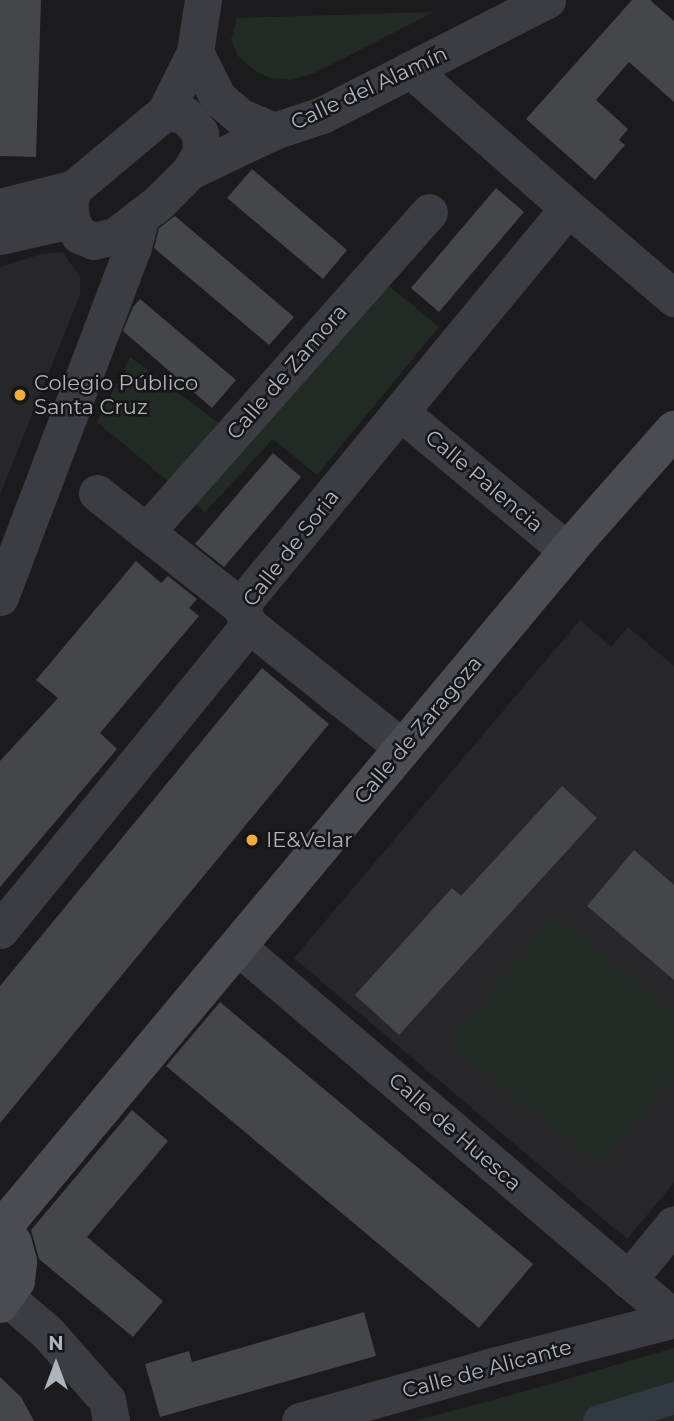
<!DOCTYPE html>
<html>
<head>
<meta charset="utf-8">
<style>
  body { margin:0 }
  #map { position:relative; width:674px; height:1421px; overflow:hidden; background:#1b1b1d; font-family:Montserrat,sans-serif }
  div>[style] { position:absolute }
  .built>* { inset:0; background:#27272a }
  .green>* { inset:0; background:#222b23 }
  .canal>* { height:32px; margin:-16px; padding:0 16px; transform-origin:16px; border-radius:16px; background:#303b41 }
  .building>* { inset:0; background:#45464a }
  .street>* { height:37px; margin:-18.5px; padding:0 18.5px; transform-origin:18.5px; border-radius:18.5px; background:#3c3d42 }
  .secondary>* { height:38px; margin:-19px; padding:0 19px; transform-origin:19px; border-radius:19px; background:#4a4c52 }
  .dots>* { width:19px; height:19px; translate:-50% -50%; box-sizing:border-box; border:4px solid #161618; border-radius:50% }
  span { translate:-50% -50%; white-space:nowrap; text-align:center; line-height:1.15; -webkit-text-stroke:5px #161618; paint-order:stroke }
  .street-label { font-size:21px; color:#aeb3bc }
  .poi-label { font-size:21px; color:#aeb3bc }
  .left { translate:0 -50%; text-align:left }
  .north { position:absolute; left:21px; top:1330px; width:70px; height:70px; -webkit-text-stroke:5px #161618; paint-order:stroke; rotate:0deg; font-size:19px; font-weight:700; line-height:28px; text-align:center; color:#aeb3bc }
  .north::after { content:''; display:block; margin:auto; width:24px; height:32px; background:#aeb3bc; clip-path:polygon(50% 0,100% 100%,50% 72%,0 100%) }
</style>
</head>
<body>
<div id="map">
  <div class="built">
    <i style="clip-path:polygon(63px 252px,80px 277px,80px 295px,0 495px,0 267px,42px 254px)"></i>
    <i style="clip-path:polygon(580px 620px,611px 647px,628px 627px,674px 666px,674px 1183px,627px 1239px,294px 958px)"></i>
  </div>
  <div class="green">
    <i style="clip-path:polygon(434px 12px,317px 72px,291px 80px,271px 78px,256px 72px,238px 56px,231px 40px,237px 18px)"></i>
    <i style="clip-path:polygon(371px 271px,439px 327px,317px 475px,273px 439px,205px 512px,97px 422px,130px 357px,233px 434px)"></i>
    <i style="clip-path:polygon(555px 915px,674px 1012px,674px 1077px,600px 1166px,450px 1044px)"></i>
    <i style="clip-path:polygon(674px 1348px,674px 1421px,415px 1421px,533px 1389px)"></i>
  </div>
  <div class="canal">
    <i style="left:599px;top:1421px;width:78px;rotate:-17deg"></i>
  </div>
  <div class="building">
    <i style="clip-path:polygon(0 0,41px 0,36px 157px,0 156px)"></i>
    <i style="clip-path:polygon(632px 0,650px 0,674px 21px,674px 102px,629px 62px,596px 100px,628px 129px,619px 140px,625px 145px,595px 180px,526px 119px)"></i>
    <i style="clip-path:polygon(252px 169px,347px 250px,323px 279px,227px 198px)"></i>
    <i style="clip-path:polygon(496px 188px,524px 212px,439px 312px,411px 288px)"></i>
    <i style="clip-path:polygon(175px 216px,294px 317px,269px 345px,154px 248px,159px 228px)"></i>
    <i style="clip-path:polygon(140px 299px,236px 380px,212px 408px,123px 331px,133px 307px)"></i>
    <i style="clip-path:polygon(273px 453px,301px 477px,224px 567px,195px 544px)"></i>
    <i style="clip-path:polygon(136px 561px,161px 583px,168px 576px,197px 599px,189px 608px,199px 616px,100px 733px,117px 749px,0 887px,0 761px,58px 698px,36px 680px)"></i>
    <i style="clip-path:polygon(262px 668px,329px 724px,0 1123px,0 986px)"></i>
    <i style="clip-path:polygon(562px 786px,597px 818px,399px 1035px,355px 995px,452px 888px,461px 896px)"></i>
    <i style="clip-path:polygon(634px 850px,674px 885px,674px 980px,587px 906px)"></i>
    <i style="clip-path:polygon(220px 1002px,533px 1264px,479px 1328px,166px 1066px)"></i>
    <i style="clip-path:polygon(132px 1110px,168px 1141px,87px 1237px,163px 1301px,133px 1337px,39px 1259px,31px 1230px)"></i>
    <i style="clip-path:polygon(364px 1312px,376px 1356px,160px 1417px,145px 1364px,189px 1351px,192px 1362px)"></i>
    <i style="clip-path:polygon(0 1377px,21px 1397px,34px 1421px,0 1421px)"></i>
  </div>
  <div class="street">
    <i style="left:195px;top:52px;width:51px;rotate:63.4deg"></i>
    <i style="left:218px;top:98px;width:30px;rotate:40deg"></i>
    <i style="left:241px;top:117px;width:36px;rotate:23deg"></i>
    <i style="left:165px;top:112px;width:20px;rotate:9deg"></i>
    <i style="left:185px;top:115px;width:23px;rotate:50deg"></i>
    <i style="left:200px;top:133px;width:19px;rotate:87deg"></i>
    <i style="left:201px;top:152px;width:22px;rotate:120deg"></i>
    <i style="left:190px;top:171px;width:45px;rotate:135deg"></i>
    <i style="left:158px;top:203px;width:54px;rotate:142.5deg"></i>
    <i style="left:115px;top:236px;width:22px;rotate:167deg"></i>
    <i style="left:94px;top:241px;width:16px;rotate:-158deg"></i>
    <i style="left:79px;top:235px;width:17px;rotate:-118deg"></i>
    <i style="left:71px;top:220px;width:18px;rotate:-96deg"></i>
    <i style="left:69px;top:202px;width:15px;rotate:-70deg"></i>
    <i style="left:74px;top:188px;width:119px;rotate:-39.9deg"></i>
    <i style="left:165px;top:112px;width:67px;rotate:-63.4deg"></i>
    <i style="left:195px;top:52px;width:53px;rotate:-81.3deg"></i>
    <i style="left:190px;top:171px;width:93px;rotate:-25.5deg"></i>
    <i style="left:274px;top:131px;width:51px;rotate:-18.4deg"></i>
    <i style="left:322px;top:115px;width:253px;rotate:-27.1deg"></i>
    <i style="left:558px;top:199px;width:153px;rotate:40.5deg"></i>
    <i style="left:0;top:207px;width:76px;rotate:-14.4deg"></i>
    <i style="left:0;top:236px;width:73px;rotate:-12.7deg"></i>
    <i style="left:400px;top:412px;width:218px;rotate:39.6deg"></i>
    <i style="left:97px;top:493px;width:182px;rotate:38.3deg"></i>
    <i style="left:146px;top:532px;width:427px;rotate:-48.5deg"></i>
    <i style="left:0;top:597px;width:374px;rotate:-69.2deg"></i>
    <i style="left:133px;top:247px;width:32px;rotate:-76deg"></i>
    <i style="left:249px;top:625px;width:197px;rotate:38.6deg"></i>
    <i style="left:0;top:930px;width:394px;rotate:-50.8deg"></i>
    <i style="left:249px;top:625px;width:21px;rotate:-115deg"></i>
    <i style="left:240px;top:606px;width:508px;rotate:-50.51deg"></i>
    <i style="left:563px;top:214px;width:16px;rotate:-108deg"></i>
    <i style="left:558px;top:199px;width:196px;rotate:-138.7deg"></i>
    <i style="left:237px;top:946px;width:574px;rotate:40.41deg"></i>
    <i style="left:628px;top:1280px;width:72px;rotate:-50.6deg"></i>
    <i style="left:7px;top:1298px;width:52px;rotate:40.4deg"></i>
    <i style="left:47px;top:1332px;width:91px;rotate:48.6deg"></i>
    <i style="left:107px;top:1400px;width:21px;rotate:79deg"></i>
    <i style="left:300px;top:1421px;width:197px;rotate:-15.9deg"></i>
    <i style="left:489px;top:1367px;width:191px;rotate:-14.5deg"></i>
  </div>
  <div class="secondary">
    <i style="left:0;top:1225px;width:22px;rotate:54deg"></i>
    <i style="left:13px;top:1243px;width:20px;rotate:75deg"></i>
    <i style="left:18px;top:1262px;width:19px;rotate:96deg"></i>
    <i style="left:16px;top:1281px;width:28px;rotate:125deg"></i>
    <i style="left:3px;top:1227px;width:895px;rotate:-50.12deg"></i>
    <i style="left:577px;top:540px;width:147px;rotate:-48.6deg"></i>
  </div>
  <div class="dots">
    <i style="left:20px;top:395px;background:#f1ac3f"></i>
    <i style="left:252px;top:840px;background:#f1ac3f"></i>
  </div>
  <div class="street-label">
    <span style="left:369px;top:88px;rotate:-25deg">Calle del Alamín</span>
    <span style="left:287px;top:372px;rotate:-49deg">Calle de Zamora</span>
    <span style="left:484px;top:481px;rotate:40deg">Calle Palencia</span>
    <span style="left:291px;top:548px;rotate:-52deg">Calle de Soria</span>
    <span style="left:418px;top:730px;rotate:-50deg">Calle de Zaragoza</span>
    <span style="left:455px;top:1132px;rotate:41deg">Calle de Huesca</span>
    <span style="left:487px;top:1369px;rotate:-15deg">Calle de Alicante</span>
  </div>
  <div class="poi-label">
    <span class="left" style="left:34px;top:395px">Colegio Público<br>Santa Cruz</span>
    <span class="left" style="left:266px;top:840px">IE&amp;Velar</span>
  </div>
  <div class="north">N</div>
</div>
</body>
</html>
